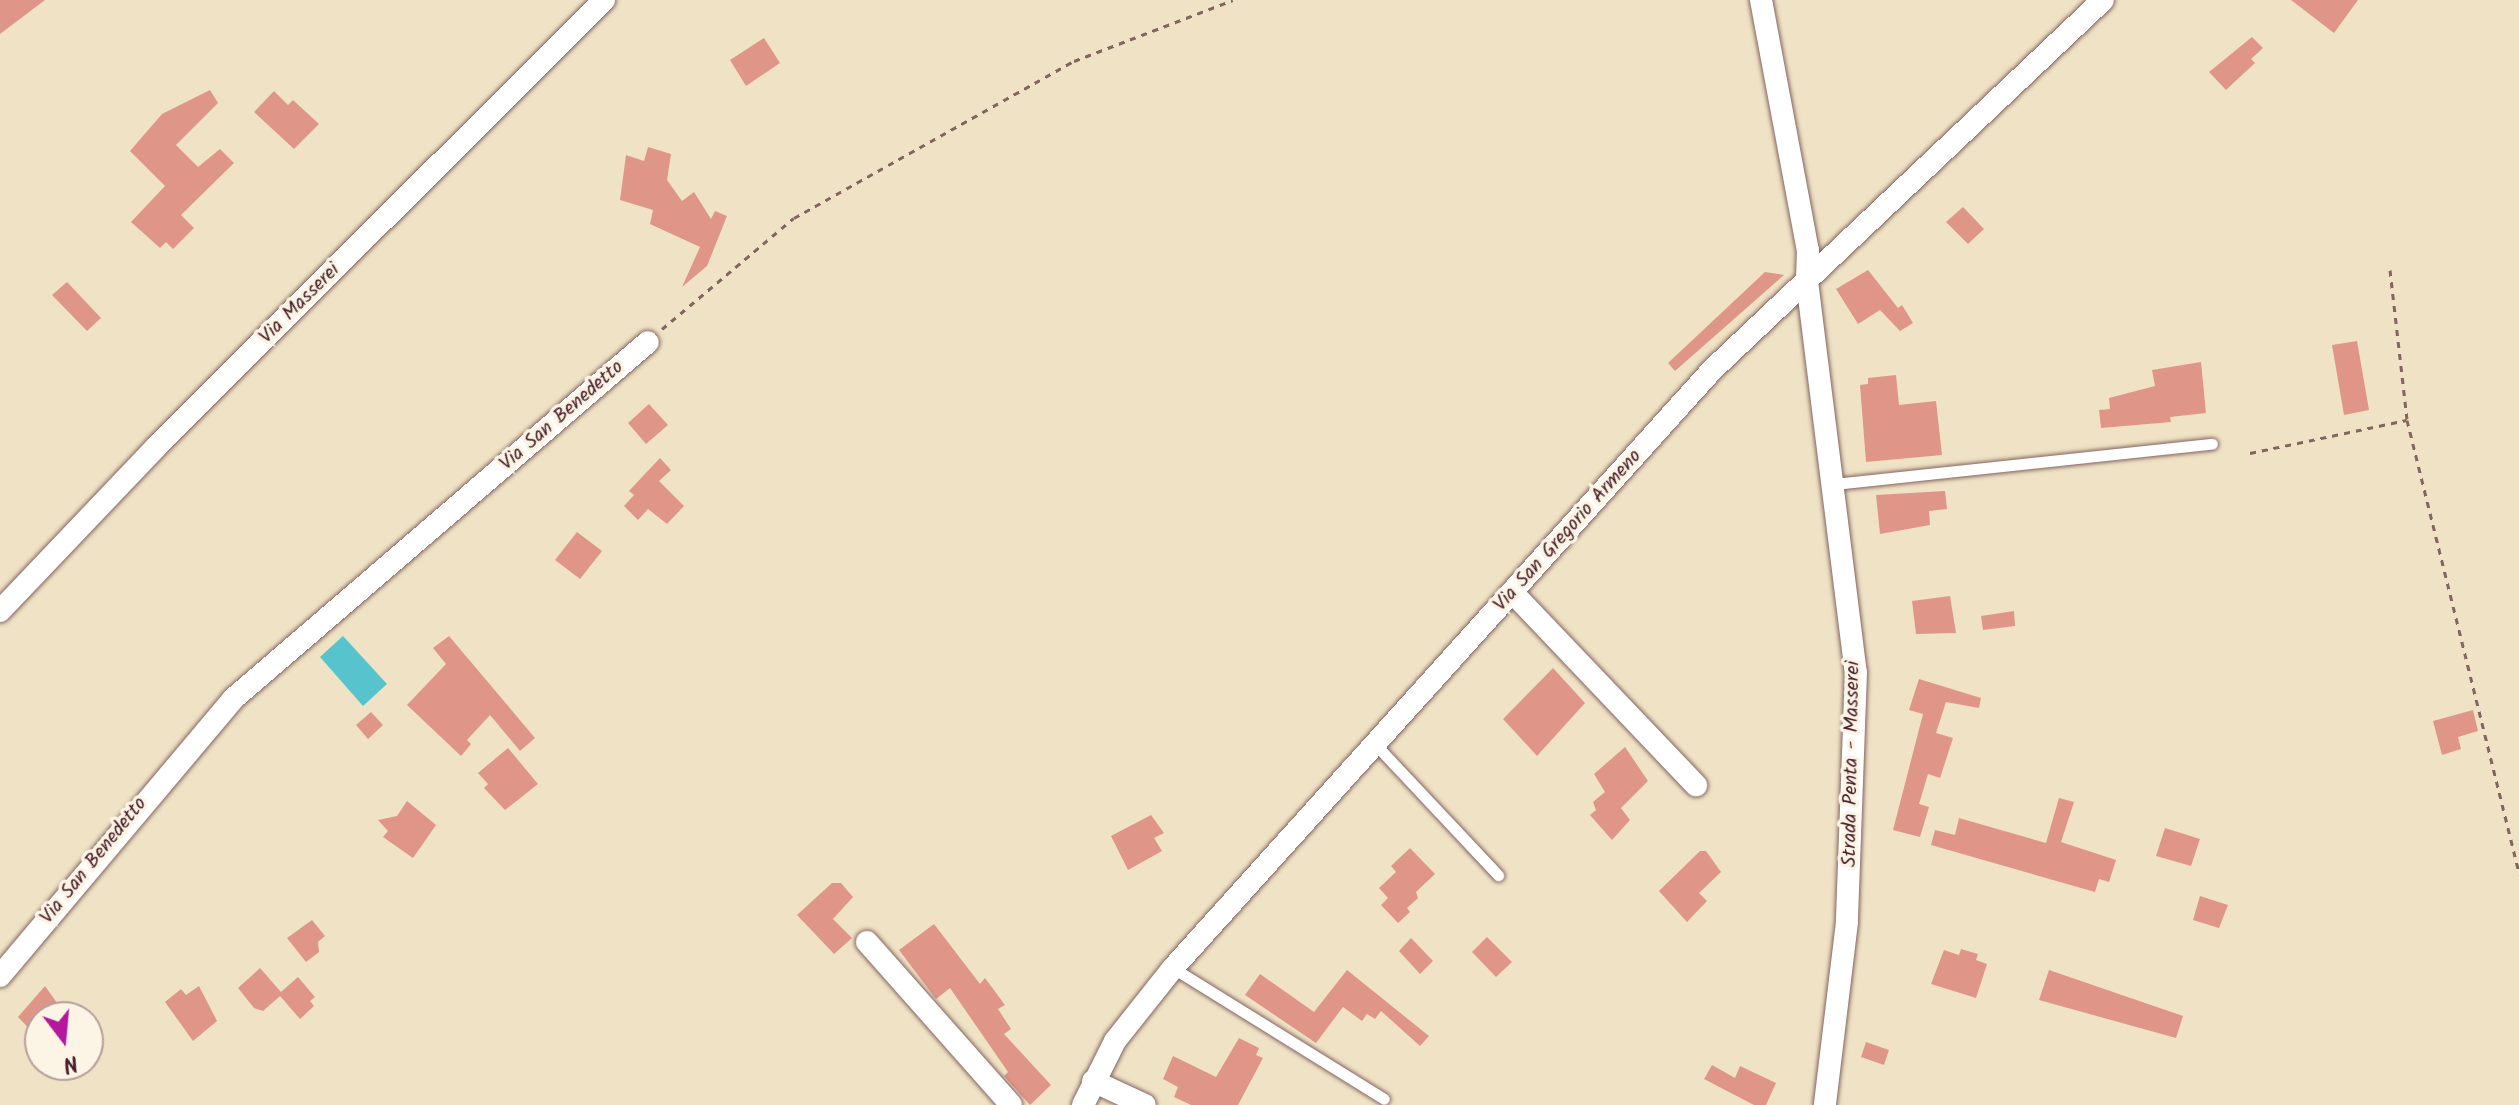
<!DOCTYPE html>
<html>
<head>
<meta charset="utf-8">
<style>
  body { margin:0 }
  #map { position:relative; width:2519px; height:1105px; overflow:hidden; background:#f0e3c5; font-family:Kalam,sans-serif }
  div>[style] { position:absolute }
  .water>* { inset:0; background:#57c4cd }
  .building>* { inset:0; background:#df9688 }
  .path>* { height:3px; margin-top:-1.5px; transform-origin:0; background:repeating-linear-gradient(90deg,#846461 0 6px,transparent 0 12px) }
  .roads { filter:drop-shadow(0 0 2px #846461) drop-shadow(0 0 2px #846461) }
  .service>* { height:11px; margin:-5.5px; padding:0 5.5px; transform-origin:5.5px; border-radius:5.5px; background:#fff }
  .minor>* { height:22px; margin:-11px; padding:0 11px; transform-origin:11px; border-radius:11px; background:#fff }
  span { translate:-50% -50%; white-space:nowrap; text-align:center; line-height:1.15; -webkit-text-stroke:7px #fcf5e5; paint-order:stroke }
  .street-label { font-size:20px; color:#4a1f2b }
  .north { position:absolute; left:24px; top:1001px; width:80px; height:80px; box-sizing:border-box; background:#fcf5e5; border:2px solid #b59f9b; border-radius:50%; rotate:164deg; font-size:22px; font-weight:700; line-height:32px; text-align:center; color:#4a1f2b }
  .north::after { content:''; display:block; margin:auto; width:28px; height:36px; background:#b5179e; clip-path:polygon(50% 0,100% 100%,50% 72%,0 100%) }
</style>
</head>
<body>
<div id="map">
  <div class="water">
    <i style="clip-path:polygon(343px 636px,387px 684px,363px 706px,320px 657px)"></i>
  </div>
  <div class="building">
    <i style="clip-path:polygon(0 0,45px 0,0 34px)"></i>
    <i style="clip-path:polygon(2291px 0,2358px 0,2334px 33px)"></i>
    <i style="clip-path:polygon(2252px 37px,2263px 48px,2251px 59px,2255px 63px,2226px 90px,2209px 72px)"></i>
    <i style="clip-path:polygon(764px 38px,780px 63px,746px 86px,730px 60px)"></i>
    <i style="clip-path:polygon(210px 90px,218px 103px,176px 145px,198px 167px,220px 149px,234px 163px,181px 215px,194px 228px,173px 249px,166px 242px,160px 248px,131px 222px,165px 186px,130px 151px,162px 114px)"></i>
    <i style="clip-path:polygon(274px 91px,288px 105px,293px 100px,319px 124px,294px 149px,254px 112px)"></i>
    <i style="clip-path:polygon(648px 147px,671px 154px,667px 180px,682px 201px,694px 192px,711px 219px,715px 211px,727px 216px,707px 266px,682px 287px,700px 247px,650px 224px,653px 210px,620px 200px,626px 155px,644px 161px)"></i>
    <i style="clip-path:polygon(1963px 207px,1984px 229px,1968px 244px,1946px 222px)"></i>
    <i style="clip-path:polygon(1868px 270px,1898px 308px,1902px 305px,1913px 323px,1900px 331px,1880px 310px,1858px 324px,1836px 289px)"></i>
    <i style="clip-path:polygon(1765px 272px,1784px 275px,1675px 371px,1668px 363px)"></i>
    <i style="clip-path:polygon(67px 282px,101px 318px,87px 331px,52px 295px)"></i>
    <i style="clip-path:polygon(2357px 341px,2369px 410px,2344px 415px,2332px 345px)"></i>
    <i style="clip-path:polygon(2201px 362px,2206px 413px,2170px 417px,2171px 422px,2101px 428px,2099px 410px,2110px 409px,2109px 398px,2155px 386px,2152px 370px)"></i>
    <i style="clip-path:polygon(1896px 375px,1899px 405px,1936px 401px,1942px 455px,1866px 462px,1860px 385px,1868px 384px,1868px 378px)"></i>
    <i style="clip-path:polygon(649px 404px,668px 425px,646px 444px,628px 423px)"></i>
    <i style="clip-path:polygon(660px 458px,671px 470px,659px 481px,684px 506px,667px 524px,648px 509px,638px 520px,624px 506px,634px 495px,629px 491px)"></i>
    <i style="clip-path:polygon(1945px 491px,1947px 509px,1929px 511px,1930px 525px,1880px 534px,1876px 495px)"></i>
    <i style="clip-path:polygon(577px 532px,602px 551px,580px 579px,555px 560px)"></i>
    <i style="clip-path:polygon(1950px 596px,1956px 633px,1916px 634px,1912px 601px)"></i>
    <i style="clip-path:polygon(2014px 611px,2015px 626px,1983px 630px,1981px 616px)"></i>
    <i style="clip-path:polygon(449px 636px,535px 738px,520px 751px,490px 715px,467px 740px,471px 744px,461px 756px,407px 705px,446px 664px,433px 648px)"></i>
    <i style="clip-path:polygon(1553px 668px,1585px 703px,1537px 756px,1503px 719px)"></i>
    <i style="clip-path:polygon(1919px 679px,1981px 698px,1979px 708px,1946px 702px,1936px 733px,1953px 738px,1940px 778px,1928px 774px,1919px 804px,1929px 807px,1920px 837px,1893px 830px,1923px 714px,1909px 710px)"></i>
    <i style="clip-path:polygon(2473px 710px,2478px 731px,2458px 737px,2461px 749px,2442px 755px,2433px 721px)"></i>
    <i style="clip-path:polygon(371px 712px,383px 725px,368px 739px,356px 725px)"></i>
    <i style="clip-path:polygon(1625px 747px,1648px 781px,1621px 808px,1630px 820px,1612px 840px,1590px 815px,1596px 810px,1593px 802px,1605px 792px,1594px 774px)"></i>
    <i style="clip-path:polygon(508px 748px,538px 784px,505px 810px,484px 788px,488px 784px,478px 773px)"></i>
    <i style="clip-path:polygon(2059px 798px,2074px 802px,2061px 842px,2116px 860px,2109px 882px,2099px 879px,2095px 892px,1931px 845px,1935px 830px,1955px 835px,1959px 818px,2046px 843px)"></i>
    <i style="clip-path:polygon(407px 801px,436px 825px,413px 858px,383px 837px,388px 831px,378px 820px,397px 816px)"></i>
    <i style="clip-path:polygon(1151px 815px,1164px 833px,1154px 838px,1162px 851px,1128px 870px,1111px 836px)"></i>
    <i style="clip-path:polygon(2165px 828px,2200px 839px,2191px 866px,2156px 856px)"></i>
    <i style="clip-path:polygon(1410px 848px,1435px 874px,1416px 892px,1418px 898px,1407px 908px,1410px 912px,1398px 923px,1381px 905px,1388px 898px,1379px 888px,1396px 872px,1391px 866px)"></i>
    <i style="clip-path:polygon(1700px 851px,1706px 851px,1721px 872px,1699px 893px,1707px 901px,1687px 922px,1659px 891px)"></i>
    <i style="clip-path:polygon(832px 883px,841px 883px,853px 897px,833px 919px,852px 938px,834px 954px,797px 915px)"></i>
    <i style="clip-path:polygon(2200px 896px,2228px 905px,2219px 928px,2193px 920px)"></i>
    <i style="clip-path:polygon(312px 920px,325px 936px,318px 942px,319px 952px,306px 962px,287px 938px)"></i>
    <i style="clip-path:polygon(934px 924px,980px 984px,985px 978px,1005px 1005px,998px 1009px,1011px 1029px,1004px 1034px,1051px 1085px,1030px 1105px,1004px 1076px,1008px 1072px,950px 988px,936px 999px,899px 950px)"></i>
    <i style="clip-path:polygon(1487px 937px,1512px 962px,1496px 977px,1472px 952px)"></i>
    <i style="clip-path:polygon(1411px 938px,1433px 961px,1420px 974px,1399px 951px)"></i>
    <i style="clip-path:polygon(1961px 949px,1978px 954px,1976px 960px,1987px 964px,1976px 998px,1931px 984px,1944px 950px,1959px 955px)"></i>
    <i style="clip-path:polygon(260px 968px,281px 992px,298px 977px,315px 997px,310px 1001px,314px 1006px,300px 1019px,280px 996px,263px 1011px,254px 1008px,238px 988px)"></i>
    <i style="clip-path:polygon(1347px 970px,1429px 1036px,1420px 1046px,1381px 1011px,1375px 1019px,1367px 1014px,1362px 1021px,1343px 1007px,1316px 1043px,1245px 995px,1260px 974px,1314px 1012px)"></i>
    <i style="clip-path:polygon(2049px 970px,2183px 1016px,2176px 1038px,2039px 1000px)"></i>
    <i style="clip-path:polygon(45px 986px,67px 1017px,40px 1017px,40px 1040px,18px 1017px)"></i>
    <i style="clip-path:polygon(199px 986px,217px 1021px,193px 1041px,165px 1002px,181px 989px,186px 995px)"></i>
    <i style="clip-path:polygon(1239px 1038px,1259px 1048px,1256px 1055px,1263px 1058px,1238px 1105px,1191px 1105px,1174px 1097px,1178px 1087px,1163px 1079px,1173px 1056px,1216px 1077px)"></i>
    <i style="clip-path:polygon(1866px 1042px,1889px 1050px,1884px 1065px,1861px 1057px)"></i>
    <i style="clip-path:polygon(1712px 1065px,1735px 1078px,1740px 1066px,1776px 1083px,1766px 1105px,1754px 1105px,1704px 1079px)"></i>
  </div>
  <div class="path">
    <i style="left:2390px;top:270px;width:151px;rotate:83.5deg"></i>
    <i style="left:2407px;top:420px;width:468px;rotate:76.1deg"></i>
    <i style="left:662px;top:329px;width:172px;rotate:-40.1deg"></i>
    <i style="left:794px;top:218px;width:321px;rotate:-29.3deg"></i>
    <i style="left:1074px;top:61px;width:170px;rotate:-21deg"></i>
    <i style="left:2250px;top:453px;width:160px;rotate:-11.9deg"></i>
  </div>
  <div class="roads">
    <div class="service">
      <i style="left:1835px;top:484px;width:379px;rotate:-6.1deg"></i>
      <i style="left:1375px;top:744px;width:180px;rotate:46.8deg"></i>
      <i style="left:1173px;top:968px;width:248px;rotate:31.8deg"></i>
    </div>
    <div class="minor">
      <i style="left:1761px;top:0;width:254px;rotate:79.4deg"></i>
      <i style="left:1808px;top:250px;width:31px;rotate:92deg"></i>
      <i style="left:1807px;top:281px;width:394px;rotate:82.9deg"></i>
      <i style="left:1856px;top:672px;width:250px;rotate:92.1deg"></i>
      <i style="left:1847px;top:922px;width:184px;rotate:96.9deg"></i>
      <i style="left:1512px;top:592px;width:267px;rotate:46.4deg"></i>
      <i style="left:0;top:611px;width:226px;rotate:-46.4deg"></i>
      <i style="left:156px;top:447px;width:633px;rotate:-44.94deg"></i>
      <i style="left:867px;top:942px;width:217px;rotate:48.5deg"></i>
      <i style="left:0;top:976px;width:362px;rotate:-49.9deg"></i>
      <i style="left:233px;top:699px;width:547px;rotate:-40.7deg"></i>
      <i style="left:1093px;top:1081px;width:57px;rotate:24.8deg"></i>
      <i style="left:1083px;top:1105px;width:72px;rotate:-63.4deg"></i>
      <i style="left:1115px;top:1041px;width:93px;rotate:-51.5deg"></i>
      <i style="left:1173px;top:968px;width:805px;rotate:-47.97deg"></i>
      <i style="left:1712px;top:370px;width:538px;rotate:-43.42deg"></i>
    </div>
  </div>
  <div class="street-label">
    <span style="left:300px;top:304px;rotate:-45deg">Via Masserei</span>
    <span style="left:562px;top:416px;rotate:-41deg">Via San Benedetto</span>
    <span style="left:1568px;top:531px;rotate:-48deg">Via San Gregorio Armeno</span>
    <span style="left:1852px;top:764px;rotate:-89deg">Strada Penta - Masserei</span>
    <span style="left:94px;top:861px;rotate:-51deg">Via San Benedetto</span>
  </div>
  <div class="north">N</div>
</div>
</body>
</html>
